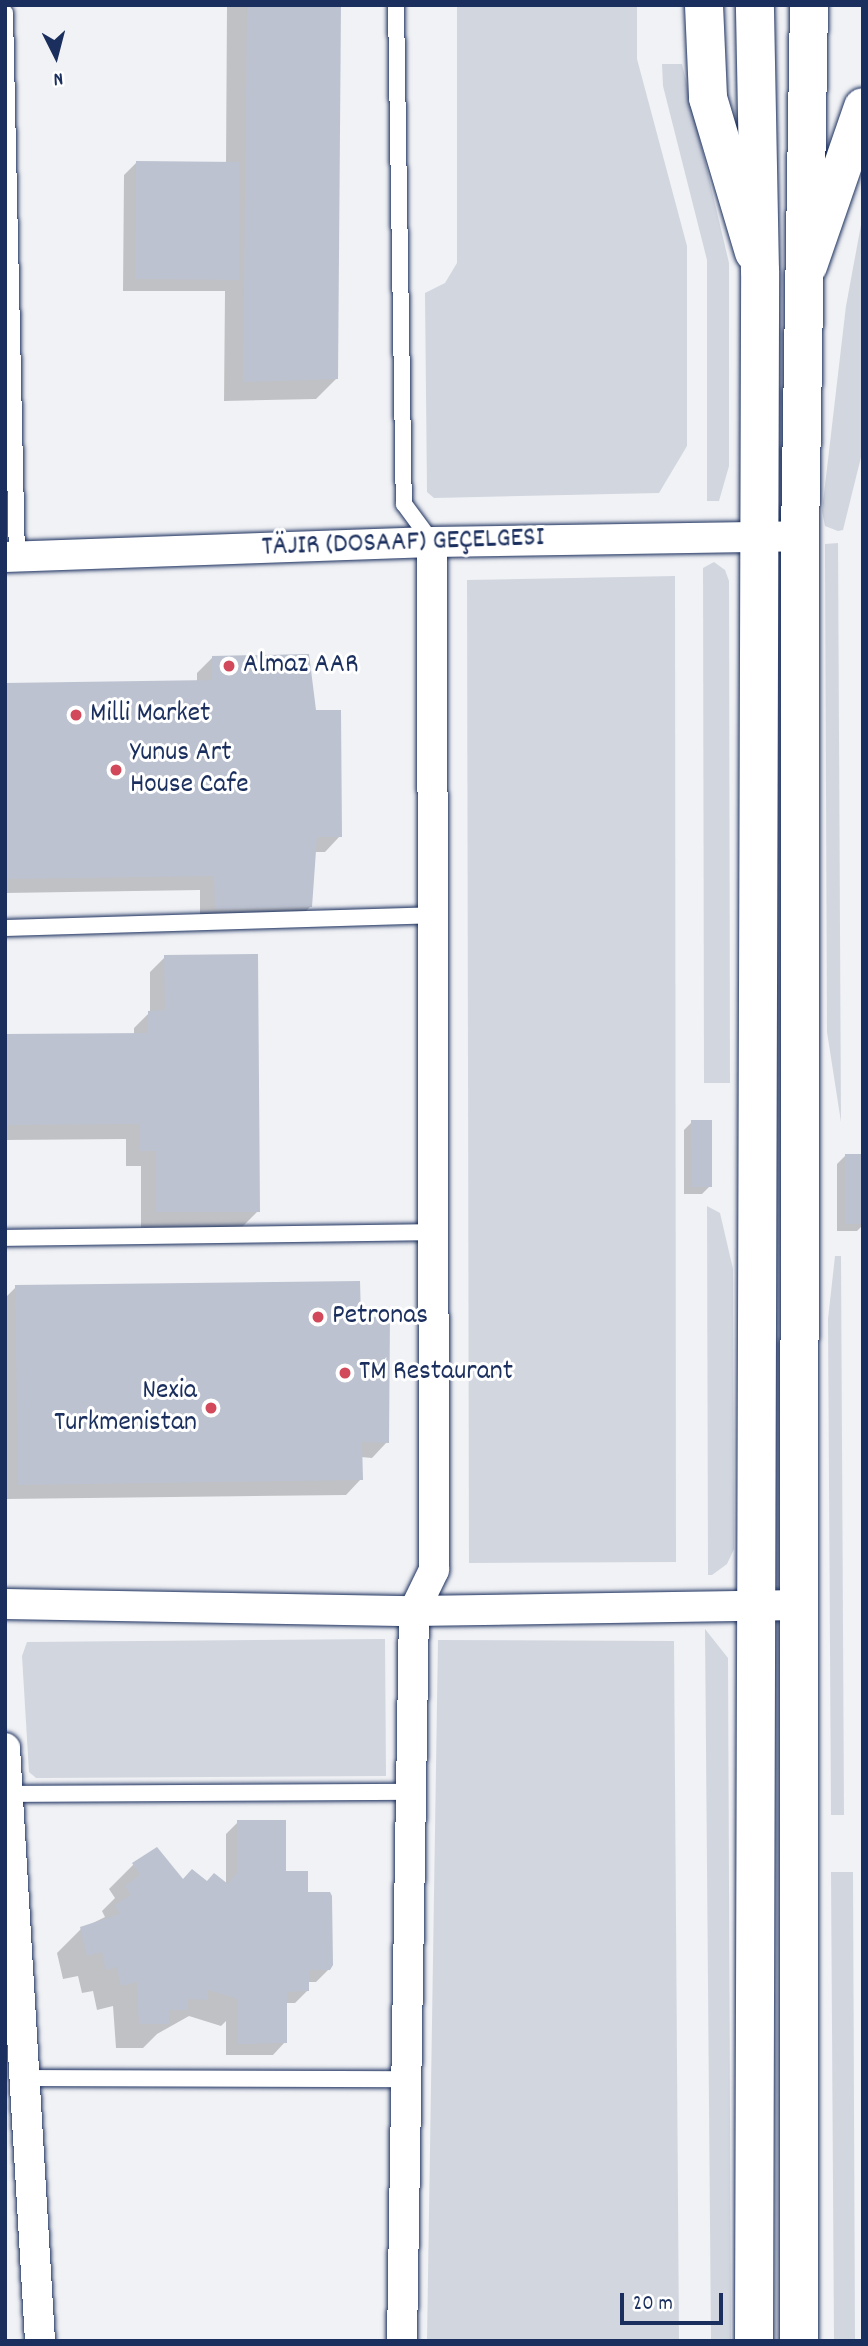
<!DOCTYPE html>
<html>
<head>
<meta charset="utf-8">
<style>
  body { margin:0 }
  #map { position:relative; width:868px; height:2346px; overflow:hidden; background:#f1f2f5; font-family:Dekko,sans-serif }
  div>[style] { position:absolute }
  .green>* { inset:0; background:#d2d6df }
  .shadow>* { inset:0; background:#0003 }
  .building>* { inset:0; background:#bcc2d0 }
  .roads { filter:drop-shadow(0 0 2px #1b2f5e) drop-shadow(0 0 2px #1b2f5e) }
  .lane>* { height:16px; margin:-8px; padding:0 8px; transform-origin:8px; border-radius:8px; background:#fff }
  .street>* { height:30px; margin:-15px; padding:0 15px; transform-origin:15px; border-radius:15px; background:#fff }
  .secondary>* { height:38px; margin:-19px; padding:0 19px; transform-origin:19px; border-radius:19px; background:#fff }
  .primary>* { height:38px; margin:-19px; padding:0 19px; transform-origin:19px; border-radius:19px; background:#fff }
  .dots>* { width:19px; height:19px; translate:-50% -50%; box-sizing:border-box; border:4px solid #fff; border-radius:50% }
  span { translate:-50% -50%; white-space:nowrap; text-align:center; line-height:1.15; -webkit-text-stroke:6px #fff; paint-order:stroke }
  .street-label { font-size:28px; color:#1b2f5e }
  .poi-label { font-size:28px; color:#1b2f5e }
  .left { translate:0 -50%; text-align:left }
  .right { translate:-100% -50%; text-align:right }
  .frame { position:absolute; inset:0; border:7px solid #1b2f5e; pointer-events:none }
  .north { position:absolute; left:21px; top:21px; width:70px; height:70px; -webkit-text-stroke:5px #fff; paint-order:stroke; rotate:174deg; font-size:19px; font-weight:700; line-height:28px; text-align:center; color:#1b2f5e }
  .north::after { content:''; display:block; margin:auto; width:24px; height:32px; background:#1b2f5e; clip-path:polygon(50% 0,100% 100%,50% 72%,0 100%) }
  .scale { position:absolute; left:620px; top:2293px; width:103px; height:32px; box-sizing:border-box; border:4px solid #1b2f5e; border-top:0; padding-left:9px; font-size:21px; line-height:24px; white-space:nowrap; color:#1b2f5e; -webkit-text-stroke:5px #fff; paint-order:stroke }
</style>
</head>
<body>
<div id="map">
  <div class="green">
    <i style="clip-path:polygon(457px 5px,637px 5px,637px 59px,687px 246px,687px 446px,659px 493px,434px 498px,427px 492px,425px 293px,445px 283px,457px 263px)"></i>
    <i style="clip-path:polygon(662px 64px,682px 64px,729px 263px,729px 466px,719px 501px,707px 501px,707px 260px,663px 86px)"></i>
    <i style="clip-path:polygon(863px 214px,863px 449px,843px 530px,838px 531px,825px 526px,822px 511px,846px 306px)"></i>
    <i style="clip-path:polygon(838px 543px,841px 1122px,827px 1032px,825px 544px)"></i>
    <i style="clip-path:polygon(714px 562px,725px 570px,729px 581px,730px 1083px,704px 1083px,703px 568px)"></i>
    <i style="clip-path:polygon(675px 576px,676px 1562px,469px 1563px,467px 580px)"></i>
    <i style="clip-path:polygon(707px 1206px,720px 1213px,733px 1269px,734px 1549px,727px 1564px,712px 1575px,708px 1575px)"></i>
    <i style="clip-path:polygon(835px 1256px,841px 1256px,844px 1815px,831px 1815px,828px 1319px)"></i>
    <i style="clip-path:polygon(705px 1629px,728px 1658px,731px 2341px,711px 2341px)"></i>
    <i style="clip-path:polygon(385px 1639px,386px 1776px,36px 1778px,29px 1772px,22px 1656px,27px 1642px)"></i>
    <i style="clip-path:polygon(438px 1640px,674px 1641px,679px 2341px,427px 2341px)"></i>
    <i style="clip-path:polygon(831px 1872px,853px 1872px,855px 2341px,834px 2341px)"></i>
  </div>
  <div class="shadow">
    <i style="clip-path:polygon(227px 5px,339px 5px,336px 379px,316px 399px,224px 401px,225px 291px,123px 291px,124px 175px,136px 163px,226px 164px)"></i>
    <i style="clip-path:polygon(213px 657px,314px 712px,340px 836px,325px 852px,314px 852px,310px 907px,295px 922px,200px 924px,200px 890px,5px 893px,5px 684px,197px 682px,197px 673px)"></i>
    <i style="clip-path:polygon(165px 957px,258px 1211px,242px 1227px,141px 1227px,141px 1166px,126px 1166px,126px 1139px,5px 1140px,5px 1036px,134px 1035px,134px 1028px,150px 1012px,150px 972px)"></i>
    <i style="clip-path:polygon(692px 1122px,710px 1186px,702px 1194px,684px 1194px,684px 1130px)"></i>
    <i style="clip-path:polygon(845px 1156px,863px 1156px,863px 1225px,857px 1231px,837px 1231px,837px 1164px)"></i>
    <i style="clip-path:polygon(16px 1287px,359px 1320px,387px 1442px,372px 1458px,361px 1457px,361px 1479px,346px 1495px,5px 1499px,5px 1298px)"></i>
    <i style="clip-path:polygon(238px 1822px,307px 1894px,329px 1969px,316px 1982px,307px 1982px,307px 1991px,295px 2003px,285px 2003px,285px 2042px,273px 2055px,226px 2055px,226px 2021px,221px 2026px,189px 2016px,157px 2034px,143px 2048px,116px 2048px,113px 2006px,97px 2010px,93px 1991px,82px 1993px,78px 1976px,63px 1979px,57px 1953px,81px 1929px,105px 1917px,102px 1911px,115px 1898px,109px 1889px,134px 1864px,182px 1881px,226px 1884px,226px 1834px)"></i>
  </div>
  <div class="building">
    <i style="clip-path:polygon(247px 5px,341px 5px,338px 379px,243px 382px)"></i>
    <i style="clip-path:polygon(136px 161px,239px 162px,239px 280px,135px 279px)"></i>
    <i style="clip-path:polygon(309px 654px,316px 710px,341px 710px,342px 837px,317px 837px,312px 907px,215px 909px,214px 876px,5px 879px,5px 683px,212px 680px,212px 656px)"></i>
    <i style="clip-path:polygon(258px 954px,260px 1212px,156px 1212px,156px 1151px,140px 1151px,140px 1124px,5px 1125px,5px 1034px,148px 1033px,148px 1011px,165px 1010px,164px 955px)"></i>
    <i style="clip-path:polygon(691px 1120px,712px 1120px,712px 1187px,692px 1187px)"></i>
    <i style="clip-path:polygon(845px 1154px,863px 1154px,863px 1224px,845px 1224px)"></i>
    <i style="clip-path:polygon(360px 1281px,361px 1318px,390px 1316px,389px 1443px,362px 1442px,363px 1480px,18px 1485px,15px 1285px)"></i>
    <i style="clip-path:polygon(237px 1820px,286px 1820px,286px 1871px,308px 1871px,308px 1892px,330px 1892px,332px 1896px,333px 1965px,330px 1970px,309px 1970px,309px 1991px,287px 1992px,287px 2043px,238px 2044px,238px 1999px,208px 1990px,208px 2000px,188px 1999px,188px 2010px,169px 2010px,169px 2024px,139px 2024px,137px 1982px,121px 1986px,117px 1967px,106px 1970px,102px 1952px,87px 1956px,80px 1927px,120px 1914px,115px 1905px,131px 1895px,125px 1886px,140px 1875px,132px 1863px,157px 1847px,183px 1879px,192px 1869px,207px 1881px,214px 1873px,228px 1884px,237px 1873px)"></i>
  </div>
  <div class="roads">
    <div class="lane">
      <i style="left:396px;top:5px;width:499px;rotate:89.1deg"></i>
      <i style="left:404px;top:504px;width:47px;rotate:53.6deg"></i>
      <i style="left:5px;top:13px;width:544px;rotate:88.74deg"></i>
      <i style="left:5px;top:928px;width:428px;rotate:-1.7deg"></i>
      <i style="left:5px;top:1238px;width:429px;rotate:-0.8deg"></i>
      <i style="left:5px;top:1794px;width:406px;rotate:-0.3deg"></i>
      <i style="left:27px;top:2078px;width:380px;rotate:0.2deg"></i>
    </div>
    <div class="street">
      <i style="left:5px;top:557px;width:427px;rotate:-2deg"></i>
      <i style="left:432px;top:542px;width:368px;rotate:-0.9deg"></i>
      <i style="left:5px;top:1604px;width:409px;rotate:1deg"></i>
      <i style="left:414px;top:1611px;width:387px;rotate:-0.9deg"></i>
      <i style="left:5px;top:1748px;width:594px;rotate:86.62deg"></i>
      <i style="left:402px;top:2341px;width:730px;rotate:-89.06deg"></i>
      <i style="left:414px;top:1611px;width:46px;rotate:-64deg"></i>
      <i style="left:434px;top:1570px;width:1028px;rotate:-90.11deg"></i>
    </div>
    <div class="secondary">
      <i style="left:704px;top:5px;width:93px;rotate:87.5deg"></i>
      <i style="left:708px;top:98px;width:161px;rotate:73.4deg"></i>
      <i style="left:808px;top:266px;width:168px;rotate:-70.9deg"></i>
    </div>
    <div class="primary">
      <i style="left:754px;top:2341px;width:2070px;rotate:-89.83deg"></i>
      <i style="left:760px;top:271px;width:266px;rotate:-91.1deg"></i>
      <i style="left:799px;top:2341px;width:1805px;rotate:-89.97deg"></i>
      <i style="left:800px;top:536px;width:531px;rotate:-89.03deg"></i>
    </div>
  </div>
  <div class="dots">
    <i style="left:229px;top:666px;background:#d1495b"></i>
    <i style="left:76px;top:715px;background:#d1495b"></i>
    <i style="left:116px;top:770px;background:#d1495b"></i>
    <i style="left:318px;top:1317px;background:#d1495b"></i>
    <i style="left:345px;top:1373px;background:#d1495b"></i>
    <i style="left:211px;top:1408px;background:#d1495b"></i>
  </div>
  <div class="street-label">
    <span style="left:403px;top:544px;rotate:-2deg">TÄJIR (DOSAAF) GEÇELGESI</span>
  </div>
  <div class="poi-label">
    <span class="left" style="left:243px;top:666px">Almaz AAR</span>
    <span class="left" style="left:90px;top:715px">Milli Market</span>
    <span class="left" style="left:130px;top:770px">Yunus Art<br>House Cafe</span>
    <span class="left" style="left:332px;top:1317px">Petronas</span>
    <span class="left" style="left:359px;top:1373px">TM Restaurant</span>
    <span class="right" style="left:197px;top:1408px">Nexia<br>Turkmenistan</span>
  </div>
  <div class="frame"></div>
  <div class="north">N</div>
  <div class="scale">20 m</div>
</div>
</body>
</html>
